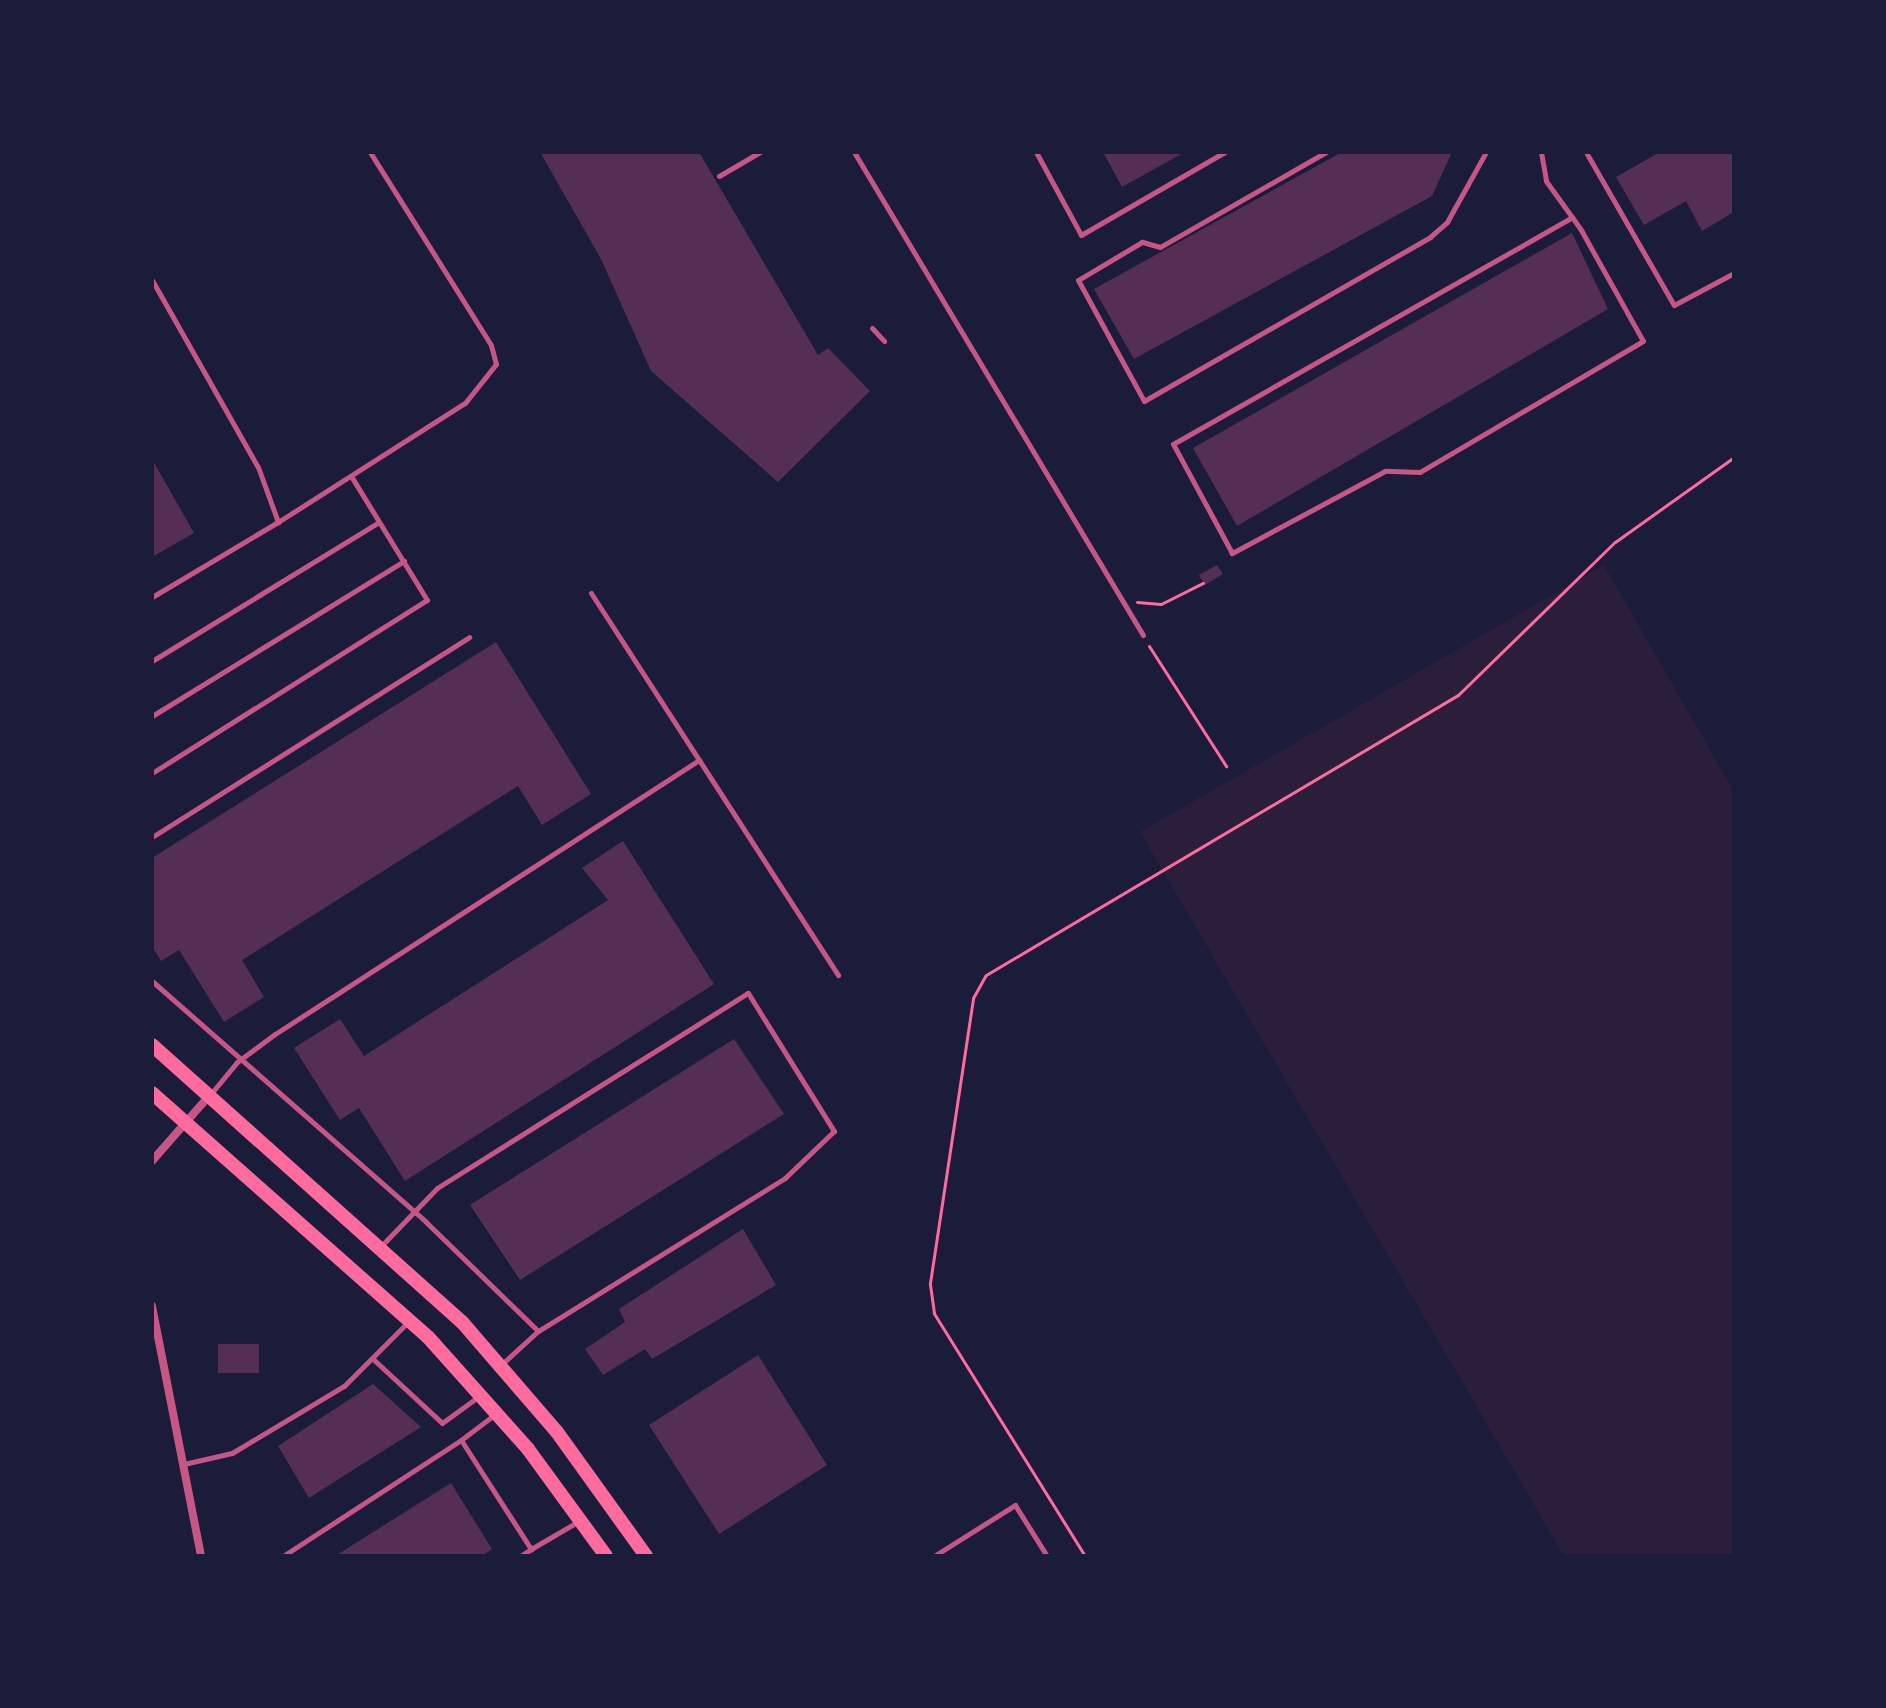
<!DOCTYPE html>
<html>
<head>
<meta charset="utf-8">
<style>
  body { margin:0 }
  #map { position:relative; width:1886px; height:1708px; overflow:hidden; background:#1b1b3a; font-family:"PT Sans Narrow",sans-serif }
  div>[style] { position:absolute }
  .green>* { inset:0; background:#2a1e3b }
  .building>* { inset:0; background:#542f53 }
  .path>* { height:3px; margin:-1.5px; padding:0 1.5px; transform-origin:1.5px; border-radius:1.5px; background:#ff6b9d }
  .service>* { height:5px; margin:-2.5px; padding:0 2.5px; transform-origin:2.5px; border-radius:2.5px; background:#c65784 }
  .minor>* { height:8px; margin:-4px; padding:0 4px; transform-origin:4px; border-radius:4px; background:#c65784 }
  .secondary>* { height:14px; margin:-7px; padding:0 7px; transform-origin:7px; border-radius:7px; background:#ff6b9d }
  span { translate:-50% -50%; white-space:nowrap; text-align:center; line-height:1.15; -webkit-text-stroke:6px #1b1b3a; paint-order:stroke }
  .frame { position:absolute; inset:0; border:154px solid #1b1b3a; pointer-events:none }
</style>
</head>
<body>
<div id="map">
  <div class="green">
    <i style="clip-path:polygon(1604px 565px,1734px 791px,1734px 1556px,1564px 1556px,1140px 832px)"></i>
  </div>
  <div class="building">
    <i style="clip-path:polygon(540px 152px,699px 152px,818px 355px,828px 348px,870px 391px,778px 482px,651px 371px,601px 259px)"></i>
    <i style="clip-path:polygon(1103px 152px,1185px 152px,1122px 187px)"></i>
    <i style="clip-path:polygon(1342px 152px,1452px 152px,1432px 196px,1134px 359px,1094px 289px)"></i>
    <i style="clip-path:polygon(1660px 152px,1734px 152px,1734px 212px,1702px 231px,1686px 201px,1644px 225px,1616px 177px)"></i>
    <i style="clip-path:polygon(1572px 233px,1608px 309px,1237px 526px,1193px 448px)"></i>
    <i style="clip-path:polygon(152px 459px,194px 533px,152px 557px)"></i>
    <i style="clip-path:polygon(1217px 565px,1223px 574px,1205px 585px,1199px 575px)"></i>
    <i style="clip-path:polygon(496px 642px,591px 794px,542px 825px,518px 786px,242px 960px,264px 997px,224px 1022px,179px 950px,161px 961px,152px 946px,152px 858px)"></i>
    <i style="clip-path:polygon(623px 841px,714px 984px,405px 1181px,359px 1108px,340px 1120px,294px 1048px,340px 1019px,364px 1056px,608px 900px,582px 868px)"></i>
    <i style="clip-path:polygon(734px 1039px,784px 1114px,520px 1280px,470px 1205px)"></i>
    <i style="clip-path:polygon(743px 1229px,776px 1285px,652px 1359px,645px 1349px,603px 1375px,585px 1349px,625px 1322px,619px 1309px)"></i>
    <i style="clip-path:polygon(218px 1344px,259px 1344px,259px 1373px,218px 1373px)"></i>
    <i style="clip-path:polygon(758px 1355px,827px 1465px,719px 1534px,649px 1425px)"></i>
    <i style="clip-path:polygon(373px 1384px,421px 1427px,309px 1498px,278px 1446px)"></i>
    <i style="clip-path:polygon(451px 1483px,492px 1549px,482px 1556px,335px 1556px)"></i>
  </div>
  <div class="path">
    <i style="left:1137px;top:602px;width:24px;rotate:5deg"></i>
    <i style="left:1161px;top:604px;width:47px;rotate:-26.6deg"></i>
    <i style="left:1149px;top:646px;width:143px;rotate:57.3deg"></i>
    <i style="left:1085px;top:1556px;width:286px;rotate:-121.9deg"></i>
    <i style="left:934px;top:1313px;width:30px;rotate:-98deg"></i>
    <i style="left:930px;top:1283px;width:288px;rotate:-81.4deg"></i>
    <i style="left:973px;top:998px;width:26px;rotate:-61deg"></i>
    <i style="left:986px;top:975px;width:549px;rotate:-30.68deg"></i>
    <i style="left:1458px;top:695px;width:219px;rotate:-44.3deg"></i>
    <i style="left:1615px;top:542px;width:146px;rotate:-35.5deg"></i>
  </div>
  <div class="service">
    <i style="left:854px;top:152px;width:563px;rotate:59.11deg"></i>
    <i style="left:1036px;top:152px;width:94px;rotate:61.5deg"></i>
    <i style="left:1081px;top:235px;width:166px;rotate:-30deg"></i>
    <i style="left:1326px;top:152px;width:191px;rotate:150.2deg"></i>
    <i style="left:1160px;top:247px;width:19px;rotate:-164deg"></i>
    <i style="left:1142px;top:242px;width:74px;rotate:149.3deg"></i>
    <i style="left:1078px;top:280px;width:138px;rotate:61.4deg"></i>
    <i style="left:1144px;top:401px;width:330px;rotate:-29.8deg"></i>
    <i style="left:1430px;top:237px;width:23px;rotate:-41deg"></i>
    <i style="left:1447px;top:222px;width:80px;rotate:-60.9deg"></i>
    <i style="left:1541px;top:152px;width:29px;rotate:80deg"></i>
    <i style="left:1546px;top:181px;width:44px;rotate:54.2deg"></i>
    <i style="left:1572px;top:217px;width:16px;rotate:55deg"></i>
    <i style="left:1581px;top:230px;width:127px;rotate:60.8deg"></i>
    <i style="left:1643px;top:341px;width:259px;rotate:149.6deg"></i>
    <i style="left:1420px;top:472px;width:35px;rotate:-178deg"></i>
    <i style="left:1385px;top:471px;width:174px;rotate:151.8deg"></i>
    <i style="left:1232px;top:553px;width:124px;rotate:-118.4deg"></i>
    <i style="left:1173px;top:444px;width:459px;rotate:-29.6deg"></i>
    <i style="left:1587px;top:154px;width:174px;rotate:60.1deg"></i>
    <i style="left:1674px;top:305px;width:68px;rotate:-28.1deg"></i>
    <i style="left:719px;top:176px;width:48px;rotate:-30.3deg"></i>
    <i style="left:152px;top:280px;width:215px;rotate:60.5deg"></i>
    <i style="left:258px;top:467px;width:59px;rotate:70deg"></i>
    <i style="left:278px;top:522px;width:222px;rotate:-32.5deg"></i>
    <i style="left:465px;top:403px;width:50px;rotate:-51.5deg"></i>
    <i style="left:496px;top:364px;width:20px;rotate:-105deg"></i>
    <i style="left:491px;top:345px;width:228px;rotate:-122.1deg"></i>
    <i style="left:872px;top:328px;width:18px;rotate:47deg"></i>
    <i style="left:591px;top:593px;width:455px;rotate:57.1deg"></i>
    <i style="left:152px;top:597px;width:147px;rotate:-30.8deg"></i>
    <i style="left:152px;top:661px;width:266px;rotate:-31.5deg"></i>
    <i style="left:152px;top:716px;width:296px;rotate:-31.6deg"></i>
    <i style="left:152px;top:773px;width:325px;rotate:-32.2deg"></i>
    <i style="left:427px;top:600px;width:145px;rotate:-121.5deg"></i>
    <i style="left:152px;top:837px;width:375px;rotate:-32.2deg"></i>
    <i style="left:152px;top:981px;width:365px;rotate:41.3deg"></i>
    <i style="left:426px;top:1222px;width:156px;rotate:44.2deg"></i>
    <i style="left:538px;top:1331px;width:49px;rotate:137.5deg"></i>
    <i style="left:209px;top:1096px;width:44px;rotate:-50.5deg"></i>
    <i style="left:237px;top:1062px;width:47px;rotate:-36.4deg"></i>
    <i style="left:275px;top:1034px;width:505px;rotate:-32.87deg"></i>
    <i style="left:382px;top:1245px;width:79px;rotate:-46deg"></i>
    <i style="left:437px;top:1188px;width:367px;rotate:-32.1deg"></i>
    <i style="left:748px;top:993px;width:163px;rotate:58.1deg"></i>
    <i style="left:834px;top:1131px;width:68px;rotate:136.2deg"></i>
    <i style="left:785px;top:1178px;width:291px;rotate:148.2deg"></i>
    <i style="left:373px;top:1359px;width:94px;rotate:42.8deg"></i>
    <i style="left:442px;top:1423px;width:46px;rotate:-36.1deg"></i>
    <i style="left:494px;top:1415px;width:41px;rotate:142.9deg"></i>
    <i style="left:461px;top:1440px;width:130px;rotate:57.3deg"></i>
    <i style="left:531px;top:1549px;width:56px;rotate:-30.3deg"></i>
    <i style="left:184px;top:1464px;width:49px;rotate:-12.9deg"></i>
    <i style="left:232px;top:1453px;width:131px;rotate:-30.9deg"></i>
    <i style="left:344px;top:1386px;width:89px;rotate:-45deg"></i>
    <i style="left:283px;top:1556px;width:212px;rotate:-33.1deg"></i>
    <i style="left:520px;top:1556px;width:13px;rotate:-32deg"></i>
    <i style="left:934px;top:1556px;width:96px;rotate:-32.2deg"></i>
    <i style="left:1015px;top:1505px;width:60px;rotate:57.9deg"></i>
  </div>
  <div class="minor">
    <i style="left:152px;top:1161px;width:85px;rotate:-48.8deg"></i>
    <i style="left:152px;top:1306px;width:255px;rotate:78.9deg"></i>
  </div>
  <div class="secondary">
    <i style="left:152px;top:1045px;width:416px;rotate:41.8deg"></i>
    <i style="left:462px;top:1322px;width:145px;rotate:49.2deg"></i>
    <i style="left:557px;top:1432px;width:153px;rotate:54.3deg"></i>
    <i style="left:152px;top:1093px;width:368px;rotate:41.5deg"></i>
    <i style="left:428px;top:1337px;width:150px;rotate:48.2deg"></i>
    <i style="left:528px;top:1449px;width:132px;rotate:53.9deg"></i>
  </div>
  <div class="frame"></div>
</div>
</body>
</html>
